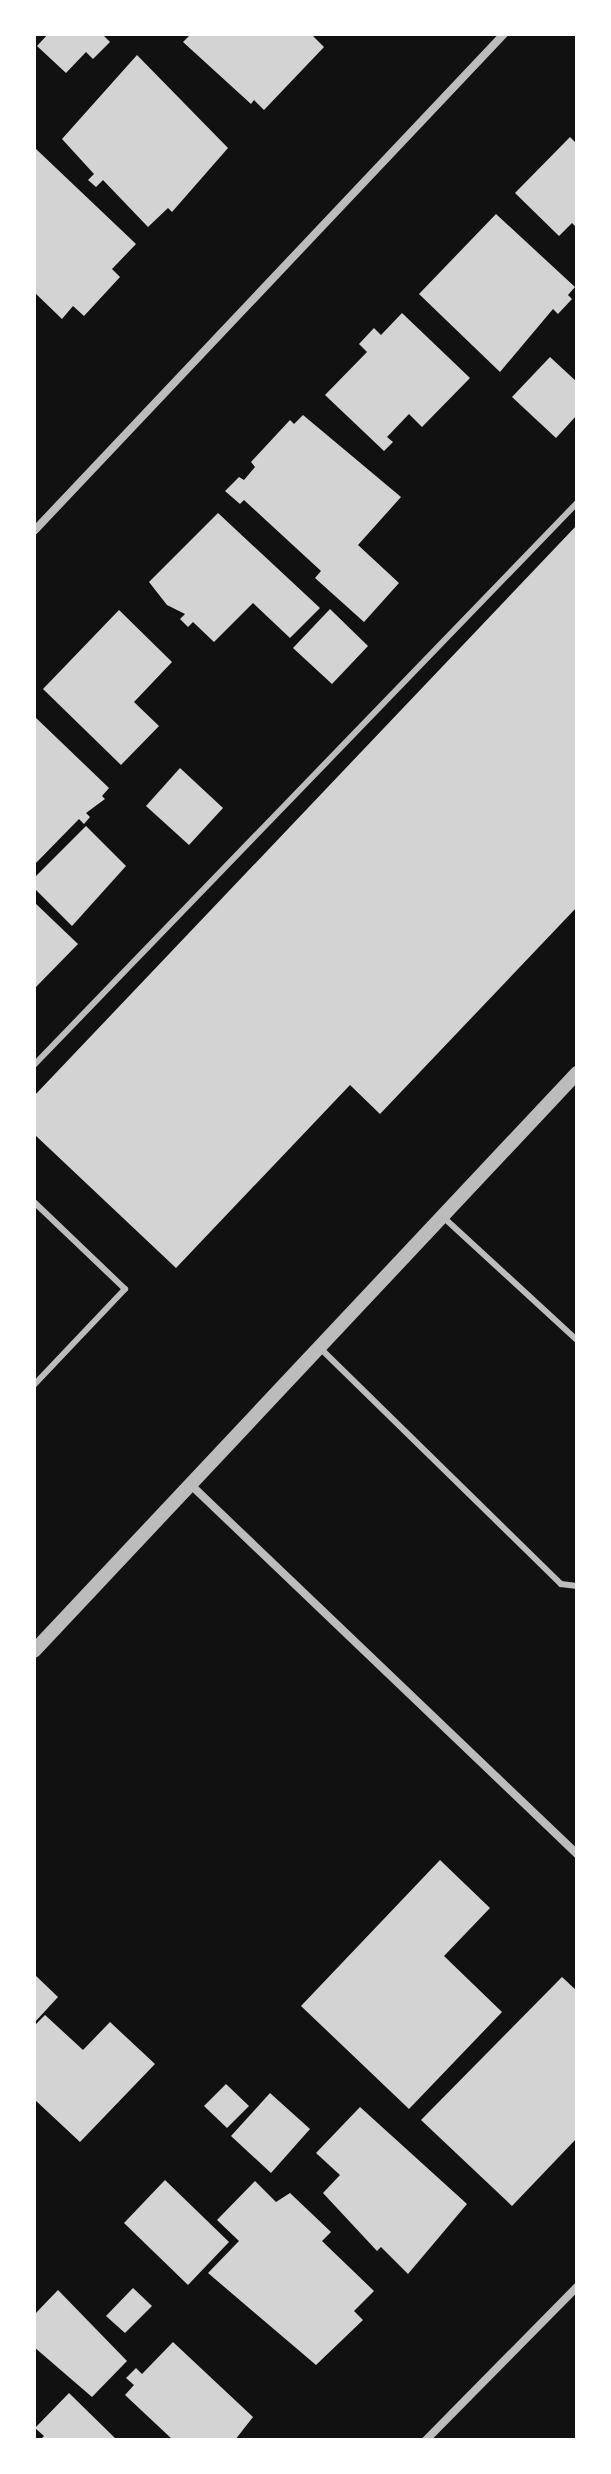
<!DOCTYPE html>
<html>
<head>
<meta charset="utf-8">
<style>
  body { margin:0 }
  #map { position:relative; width:611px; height:2474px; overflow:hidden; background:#111; font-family:"Titillium Web",sans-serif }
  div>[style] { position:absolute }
  .building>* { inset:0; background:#d3d3d3 }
  .service>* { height:6px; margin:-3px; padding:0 3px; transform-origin:3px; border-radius:3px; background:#bcbcbc }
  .minor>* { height:8px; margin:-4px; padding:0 4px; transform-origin:4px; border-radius:4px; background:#bcbcbc }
  .tertiary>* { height:14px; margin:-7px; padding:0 7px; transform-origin:7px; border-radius:7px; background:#bcbcbc }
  span { translate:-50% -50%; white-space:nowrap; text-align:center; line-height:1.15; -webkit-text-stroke:6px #fff; paint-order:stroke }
  .frame { position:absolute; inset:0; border:36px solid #fff; pointer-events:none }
</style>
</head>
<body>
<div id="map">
  <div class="building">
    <i style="clip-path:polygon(48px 34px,102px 34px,110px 42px,93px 59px,86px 52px,66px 73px,37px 46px)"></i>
    <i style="clip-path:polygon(191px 34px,311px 34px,324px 47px,264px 110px,254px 100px,251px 104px,183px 42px)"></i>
    <i style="clip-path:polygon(137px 55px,228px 148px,172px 212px,168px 208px,148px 227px,103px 180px,96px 187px,88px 180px,94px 174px,62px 139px)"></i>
    <i style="clip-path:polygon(570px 137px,577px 144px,577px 228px,572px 223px,559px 236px,515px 193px)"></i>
    <i style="clip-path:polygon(36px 149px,136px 244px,112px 269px,120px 277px,84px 316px,73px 306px,62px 319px,34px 292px)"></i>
    <i style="clip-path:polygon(496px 214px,575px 287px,568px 295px,572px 299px,558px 314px,553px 309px,500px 372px,419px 294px)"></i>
    <i style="clip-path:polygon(402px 313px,470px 378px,422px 427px,409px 414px,387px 437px,393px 442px,384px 451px,325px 395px,367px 352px,359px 344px,374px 328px,381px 335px)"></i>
    <i style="clip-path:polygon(550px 357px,577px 382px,577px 415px,556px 438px,512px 397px)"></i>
    <i style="clip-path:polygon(303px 415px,401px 497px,358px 545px,399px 583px,364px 622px,315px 578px,321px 571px,244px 500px,240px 504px,225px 491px,239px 477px,244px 480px,255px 467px,251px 462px,290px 420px,294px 424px)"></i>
    <i style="clip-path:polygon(218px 513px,320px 608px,290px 638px,253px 603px,214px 642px,193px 622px,188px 627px,180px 619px,185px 614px,167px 605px,149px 582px)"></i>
    <i style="clip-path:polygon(577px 525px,577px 907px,380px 1114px,350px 1085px,176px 1268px,34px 1134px,34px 1096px)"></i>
    <i style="clip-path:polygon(330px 609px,368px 646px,332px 684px,293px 648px)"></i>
    <i style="clip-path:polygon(119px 610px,172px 662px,134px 702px,159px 726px,121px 765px,43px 689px)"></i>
    <i style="clip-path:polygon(34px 716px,109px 788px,102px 796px,105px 799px,86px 813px,90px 817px,84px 824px,79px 819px,34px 865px)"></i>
    <i style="clip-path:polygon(180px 768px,223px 808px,189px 845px,146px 806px)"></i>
    <i style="clip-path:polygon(86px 826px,126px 866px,72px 926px,34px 888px,34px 878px)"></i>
    <i style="clip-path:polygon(34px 902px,78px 944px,34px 989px)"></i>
    <i style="clip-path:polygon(440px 1860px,490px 1908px,444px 1956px,502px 2012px,409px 2109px,301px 2006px)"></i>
    <i style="clip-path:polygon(34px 1974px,58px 1997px,34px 2023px)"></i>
    <i style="clip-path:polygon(562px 1977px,577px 1991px,577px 2138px,512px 2206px,421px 2120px)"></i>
    <i style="clip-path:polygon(45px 2015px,83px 2050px,110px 2022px,155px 2064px,80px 2142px,34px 2099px,34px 2026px)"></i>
    <i style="clip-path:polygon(226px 2084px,249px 2106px,227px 2128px,204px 2106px)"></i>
    <i style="clip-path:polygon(270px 2093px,310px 2129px,271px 2173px,231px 2136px)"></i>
    <i style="clip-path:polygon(360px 2107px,467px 2204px,408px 2274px,381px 2247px,377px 2251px,323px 2193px,340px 2175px,316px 2153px)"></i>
    <i style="clip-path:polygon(165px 2180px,229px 2242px,188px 2285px,124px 2223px)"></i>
    <i style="clip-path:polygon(255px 2181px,276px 2202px,290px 2193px,331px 2232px,322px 2241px,374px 2291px,354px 2311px,363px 2320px,316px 2365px,208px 2273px,239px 2241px,217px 2220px)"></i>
    <i style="clip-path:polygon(133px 2288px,152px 2306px,125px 2333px,106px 2316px)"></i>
    <i style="clip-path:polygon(58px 2290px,127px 2361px,92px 2397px,34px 2347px,34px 2315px)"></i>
    <i style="clip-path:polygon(173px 2342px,253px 2417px,235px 2440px,173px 2440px,125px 2395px,134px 2385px,126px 2378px,136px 2368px,142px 2374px)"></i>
    <i style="clip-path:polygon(69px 2393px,117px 2440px,40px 2440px,44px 2436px,35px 2428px)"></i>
  </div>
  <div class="service">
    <i style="left:34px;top:1065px;width:781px;rotate:-45.99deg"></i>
    <i style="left:34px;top:1202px;width:126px;rotate:43.7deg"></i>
    <i style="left:125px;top:1289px;width:132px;rotate:133.5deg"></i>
    <i style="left:442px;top:1216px;width:183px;rotate:42.6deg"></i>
    <i style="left:321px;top:1349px;width:336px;rotate:44.4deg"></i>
    <i style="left:561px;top:1584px;width:16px;rotate:7deg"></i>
  </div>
  <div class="minor">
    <i style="left:34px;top:531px;width:684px;rotate:-46.6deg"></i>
    <i style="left:191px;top:1485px;width:534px;rotate:43.71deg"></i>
    <i style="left:426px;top:2440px;width:215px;rotate:-45.4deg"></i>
  </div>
  <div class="tertiary">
    <i style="left:34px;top:1651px;width:793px;rotate:-46.79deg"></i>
  </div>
  <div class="frame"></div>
</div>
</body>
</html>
